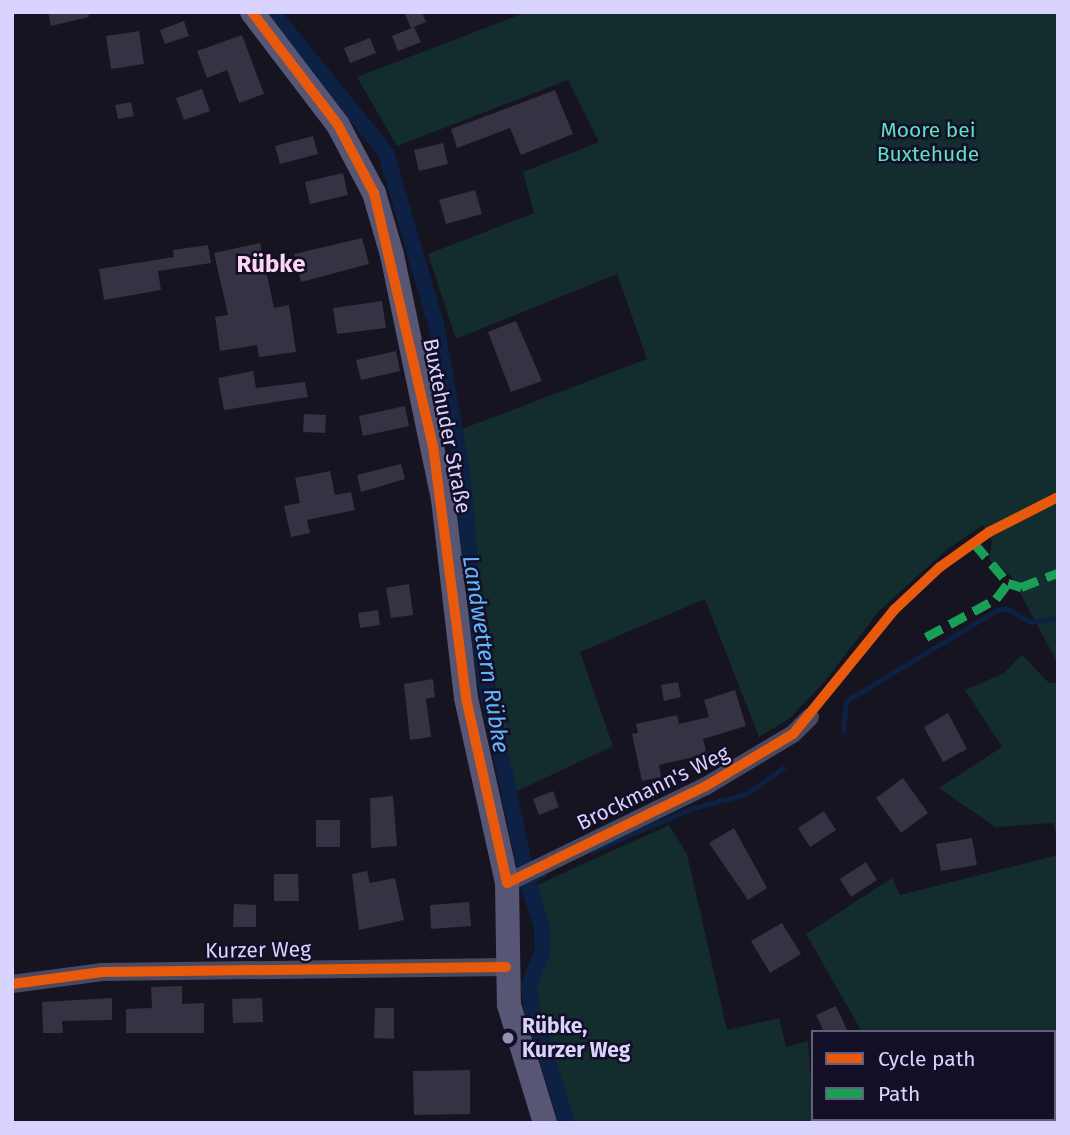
<!DOCTYPE html>
<html>
<head>
<meta charset="utf-8">
<style>
  body { margin:0 }
  #map { position:relative; width:1070px; height:1135px; overflow:hidden; background:#161421; font-family:"Fira Sans",sans-serif }
  div>[style] { position:absolute }
  .green>* { inset:0; background:#132c2d }
  .stream>* { height:4.5px; margin:-2.25px; padding:0 2.25px; transform-origin:2.25px; border-radius:2.25px; background:#0d2144 }
  .canal>* { height:16px; margin:-8px; padding:0 8px; transform-origin:8px; border-radius:8px; background:#0d2144 }
  .building>* { inset:0; background:#343243 }
  .street>* { height:18px; margin:-9px; padding:0 9px; transform-origin:9px; border-radius:9px; background:#4a4962 }
  .secondary>* { height:24px; margin:-12px; padding:0 12px; transform-origin:12px; border-radius:12px; background:#575674 }
  .quiet>* { height:9px; margin-top:-4.5px; transform-origin:0; background:repeating-linear-gradient(90deg,#1a9f57 0 18px,transparent 0 27px) }
  .cycleway>* { height:10px; margin:-5px; padding:0 5px; transform-origin:5px; border-radius:5px; background:#e8590c }
  .dots>* { width:19px; height:19px; translate:-50% -50%; box-sizing:border-box; border:4px solid #130f26; border-radius:50% }
  span { translate:-50% -50%; white-space:nowrap; text-align:center; line-height:1.15; -webkit-text-stroke:5px #130f26; paint-order:stroke }
  .park-label { font-size:21px; color:#5fe0c0 }
  .street-label { font-size:21px; color:#d9d4ff }
  .poi-label { font-size:21px; color:#d9d4ff; font-weight:700 }
  .left { translate:0 -50%; text-align:left }
  .water-label { font-size:23px; color:#62b6ff; font-style:italic }
  .quarter-label { font-size:24px; color:#ffd6f0; font-weight:700 }
  .frame { position:absolute; inset:0; border:14px solid #d9d4ff; pointer-events:none }
  .legend { position:absolute; left:811px; top:1030px; width:245px; height:91px; box-sizing:border-box; background:#130f26; border:2px solid #625e7d; margin:0; padding:9px 12px; list-style:none; font-size:21px; color:#d9d4ff }
  .legend li { display:flex; align-items:center; gap:14px; height:35px }
  .legend b { width:35px; border:2px solid #625e7d }
</style>
</head>
<body>
<div id="map">
  <div class="green">
    <i style="clip-path:polygon(527px 12px,1058px 12px,1058px 664px,1011px 576px,989px 560px,992px 541px,983px 525px,945px 551px,878px 612px,826px 680px,790px 718px,759px 737px,705px 599px,580px 652px,613px 746px,515px 792px,476px 583px,462px 429px,647px 359px,617px 274px,456px 339px,428px 254px,534px 213px,523px 172px,599px 142px,568px 80px,397px 146px,357px 77px)"></i>
    <i style="clip-path:polygon(1022px 655px,1049px 683px,1058px 682px,1058px 841px,1053px 823px,995px 827px,939px 788px,1002px 747px,965px 690px,1004px 673px)"></i>
    <i style="clip-path:polygon(669px 825px,687px 854px,727px 1030px,779px 1018px,786px 1047px,808px 1041px,813px 1119px,1054px 1119px,1054px 1032px,862px 1032px,806px 934px,892px 878px,900px 895px,1058px 855px,1058px 1123px,574px 1123px,536px 1009px,533px 988px,547px 954px,548px 929px,535px 886px)"></i>
  </div>
  <div class="stream">
    <i style="left:843px;top:731px;width:30px;rotate:-84deg"></i>
    <i style="left:846px;top:701px;width:174px;rotate:-31.1deg"></i>
    <i style="left:995px;top:611px;width:12px;rotate:-14deg"></i>
    <i style="left:1007px;top:608px;width:27px;rotate:31deg"></i>
    <i style="left:1030px;top:622px;width:28px;rotate:-8deg"></i>
    <i style="left:592px;top:851px;width:110px;rotate:-23.1deg"></i>
    <i style="left:693px;top:808px;width:55px;rotate:-14.8deg"></i>
    <i style="left:746px;top:794px;width:45px;rotate:-35.1deg"></i>
    <i style="left:528px;top:883px;width:18px;rotate:-29deg"></i>
  </div>
  <div class="canal">
    <i style="left:272px;top:12px;width:181px;rotate:51deg"></i>
    <i style="left:386px;top:153px;width:178px;rotate:73.7deg"></i>
    <i style="left:436px;top:324px;width:153px;rotate:79.9deg"></i>
    <i style="left:463px;top:475px;width:130px;rotate:85.6deg"></i>
    <i style="left:473px;top:605px;width:81px;rotate:80.8deg"></i>
    <i style="left:486px;top:685px;width:202px;rotate:78deg"></i>
    <i style="left:528px;top:883px;width:46px;rotate:72.3deg"></i>
    <i style="left:542px;top:927px;width:23px;rotate:88deg"></i>
    <i style="left:543px;top:950px;width:40px;rotate:111deg"></i>
    <i style="left:529px;top:987px;width:23px;rotate:83deg"></i>
    <i style="left:532px;top:1010px;width:118px;rotate:72.8deg"></i>
  </div>
  <div class="building">
    <i style="clip-path:polygon(48px 12px,88px 12px,89px 17px,51px 26px)"></i>
    <i style="clip-path:polygon(404px 12px,422px 12px,426px 22px,411px 28px)"></i>
    <i style="clip-path:polygon(184px 21px,189px 36px,165px 44px,160px 30px)"></i>
    <i style="clip-path:polygon(414px 27px,421px 42px,398px 51px,392px 36px)"></i>
    <i style="clip-path:polygon(139px 31px,144px 64px,111px 69px,106px 36px)"></i>
    <i style="clip-path:polygon(242px 35px,264px 94px,239px 103px,227px 70px,207px 78px,197px 51px)"></i>
    <i style="clip-path:polygon(370px 38px,376px 53px,350px 63px,344px 48px)"></i>
    <i style="clip-path:polygon(202px 89px,210px 111px,184px 120px,176px 98px)"></i>
    <i style="clip-path:polygon(555px 90px,573px 134px,521px 155px,510px 128px,457px 148px,451px 129px)"></i>
    <i style="clip-path:polygon(131px 102px,134px 116px,118px 119px,115px 105px)"></i>
    <i style="clip-path:polygon(313px 136px,318px 154px,280px 164px,275px 146px)"></i>
    <i style="clip-path:polygon(443px 143px,448px 164px,419px 171px,414px 150px)"></i>
    <i style="clip-path:polygon(343px 173px,348px 195px,310px 204px,305px 182px)"></i>
    <i style="clip-path:polygon(475px 190px,482px 214px,446px 224px,439px 200px)"></i>
    <i style="clip-path:polygon(362px 238px,369px 264px,301px 282px,294px 254px)"></i>
    <i style="clip-path:polygon(260px 243px,274px 308px,289px 305px,296px 352px,259px 357px,257px 345px,220px 351px,215px 317px,228px 315px,214px 253px)"></i>
    <i style="clip-path:polygon(208px 245px,211px 263px,158px 271px,161px 290px,104px 300px,99px 269px,174px 257px,173px 250px)"></i>
    <i style="clip-path:polygon(382px 301px,386px 328px,337px 334px,333px 308px)"></i>
    <i style="clip-path:polygon(516px 321px,542px 381px,511px 392px,488px 332px)"></i>
    <i style="clip-path:polygon(396px 351px,400px 371px,361px 380px,356px 360px)"></i>
    <i style="clip-path:polygon(253px 371px,256px 388px,305px 382px,308px 397px,224px 410px,218px 378px)"></i>
    <i style="clip-path:polygon(405px 406px,409px 426px,363px 436px,359px 416px)"></i>
    <i style="clip-path:polygon(304px 414px,326px 415px,325px 433px,303px 432px)"></i>
    <i style="clip-path:polygon(401px 464px,405px 479px,361px 492px,357px 475px)"></i>
    <i style="clip-path:polygon(330px 471px,335px 495px,351px 492px,355px 510px,307px 520px,310px 533px,291px 537px,284px 506px,300px 503px,295px 478px)"></i>
    <i style="clip-path:polygon(409px 584px,413px 615px,391px 618px,386px 588px)"></i>
    <i style="clip-path:polygon(378px 610px,380px 625px,360px 628px,358px 613px)"></i>
    <i style="clip-path:polygon(433px 679px,435px 697px,426px 699px,431px 737px,410px 740px,404px 684px)"></i>
    <i style="clip-path:polygon(678px 682px,681px 697px,664px 701px,661px 685px)"></i>
    <i style="clip-path:polygon(735px 690px,746px 726px,703px 739px,707px 754px,659px 765px,661px 777px,642px 781px,632px 734px,638px 733px,636px 724px,677px 715px,679px 724px,709px 717px,704px 700px)"></i>
    <i style="clip-path:polygon(948px 713px,967px 749px,943px 762px,924px 727px)"></i>
    <i style="clip-path:polygon(903px 778px,928px 813px,901px 833px,876px 798px)"></i>
    <i style="clip-path:polygon(553px 791px,559px 807px,539px 815px,533px 799px)"></i>
    <i style="clip-path:polygon(393px 796px,397px 846px,371px 848px,370px 798px)"></i>
    <i style="clip-path:polygon(824px 811px,836px 830px,810px 847px,798px 828px)"></i>
    <i style="clip-path:polygon(316px 820px,340px 820px,340px 847px,316px 847px)"></i>
    <i style="clip-path:polygon(734px 828px,767px 888px,748px 900px,709px 843px)"></i>
    <i style="clip-path:polygon(972px 838px,977px 865px,941px 871px,936px 844px)"></i>
    <i style="clip-path:polygon(866px 862px,877px 880px,851px 897px,840px 879px)"></i>
    <i style="clip-path:polygon(367px 871px,370px 883px,395px 878px,404px 920px,359px 930px,352px 874px)"></i>
    <i style="clip-path:polygon(274px 874px,298px 874px,299px 901px,274px 901px)"></i>
    <i style="clip-path:polygon(469px 902px,471px 926px,431px 929px,430px 905px)"></i>
    <i style="clip-path:polygon(234px 904px,256px 905px,256px 927px,233px 927px)"></i>
    <i style="clip-path:polygon(782px 923px,801px 954px,770px 973px,751px 941px)"></i>
    <i style="clip-path:polygon(182px 986px,182px 1004px,204px 1003px,204px 1033px,126px 1033px,126px 1009px,152px 1008px,151px 987px)"></i>
    <i style="clip-path:polygon(112px 998px,112px 1020px,62px 1021px,63px 1033px,43px 1033px,42px 1002px)"></i>
    <i style="clip-path:polygon(262px 998px,263px 1022px,233px 1023px,232px 999px)"></i>
    <i style="clip-path:polygon(836px 1006px,848px 1032px,824px 1032px,816px 1015px)"></i>
    <i style="clip-path:polygon(375px 1008px,394px 1008px,394px 1039px,374px 1038px)"></i>
    <i style="clip-path:polygon(470px 1070px,470px 1114px,414px 1115px,413px 1071px)"></i>
  </div>
  <div class="street">
    <i style="left:507px;top:883px;width:221px;rotate:-26deg"></i>
    <i style="left:706px;top:786px;width:101px;rotate:-30.9deg"></i>
    <i style="left:793px;top:734px;width:24px;rotate:-45deg"></i>
    <i style="left:12px;top:984px;width:91px;rotate:-7.6deg"></i>
    <i style="left:102px;top:972px;width:404px;rotate:-0.7deg"></i>
  </div>
  <div class="secondary">
    <i style="left:252px;top:12px;width:142px;rotate:52.7deg"></i>
    <i style="left:338px;top:125px;width:77px;rotate:62.1deg"></i>
    <i style="left:374px;top:193px;width:65px;rotate:73.8deg"></i>
    <i style="left:392px;top:255px;width:249px;rotate:78.2deg"></i>
    <i style="left:443px;top:499px;width:200px;rotate:83.4deg"></i>
    <i style="left:466px;top:698px;width:189px;rotate:77.5deg"></i>
    <i style="left:507px;top:883px;width:122px;rotate:89.1deg"></i>
    <i style="left:509px;top:1005px;width:123px;rotate:73deg"></i>
  </div>
  <div class="quiet">
    <i style="left:974px;top:543px;width:52px;rotate:49.6deg"></i>
    <i style="left:1008px;top:583px;width:14px;rotate:17deg"></i>
    <i style="left:1021px;top:587px;width:40px;rotate:-21deg"></i>
    <i style="left:926px;top:637px;width:80px;rotate:-28.5deg"></i>
    <i style="left:996px;top:599px;width:20px;rotate:-53deg"></i>
  </div>
  <div class="cycleway">
    <i style="left:252px;top:12px;width:142px;rotate:52.7deg"></i>
    <i style="left:338px;top:125px;width:77px;rotate:62.1deg"></i>
    <i style="left:374px;top:193px;width:260px;rotate:76.9deg"></i>
    <i style="left:433px;top:446px;width:254px;rotate:82.5deg"></i>
    <i style="left:466px;top:698px;width:189px;rotate:77.5deg"></i>
    <i style="left:507px;top:883px;width:221px;rotate:-26deg"></i>
    <i style="left:706px;top:786px;width:101px;rotate:-30.9deg"></i>
    <i style="left:793px;top:734px;width:160px;rotate:-50.8deg"></i>
    <i style="left:894px;top:610px;width:63px;rotate:-43.1deg"></i>
    <i style="left:940px;top:567px;width:60px;rotate:-35.5deg"></i>
    <i style="left:989px;top:532px;width:77px;rotate:-26.9deg"></i>
    <i style="left:12px;top:984px;width:91px;rotate:-7.6deg"></i>
    <i style="left:102px;top:972px;width:404px;rotate:-0.7deg"></i>
  </div>
  <div class="dots">
    <i style="left:508px;top:1038px;background:#9591b1"></i>
  </div>
  <div class="park-label">
    <span style="left:928px;top:142px">Moore bei<br>Buxtehude</span>
  </div>
  <div class="street-label">
    <span style="left:447px;top:426px;rotate:79deg">Buxtehuder Straße</span>
    <span style="left:653px;top:788px;rotate:-26deg">Brockmann's Weg</span>
    <span style="left:258px;top:950px;rotate:-1deg">Kurzer Weg</span>
  </div>
  <div class="poi-label">
    <span class="left" style="left:522px;top:1038px">Rübke,<br>Kurzer Weg</span>
  </div>
  <div class="water-label">
    <span style="left:486px;top:654px;rotate:81deg">Landwettern Rübke</span>
  </div>
  <div class="quarter-label">
    <span style="left:271px;top:265px">Rübke</span>
  </div>
  <div class="frame"></div>
  <ul class="legend">
  <li><b style="height:9px;background:#e8590c"></b>Cycle path</li>
  <li><b style="height:9px;background:#1a9f57"></b>Path</li>
  </ul>
</div>
</body>
</html>
